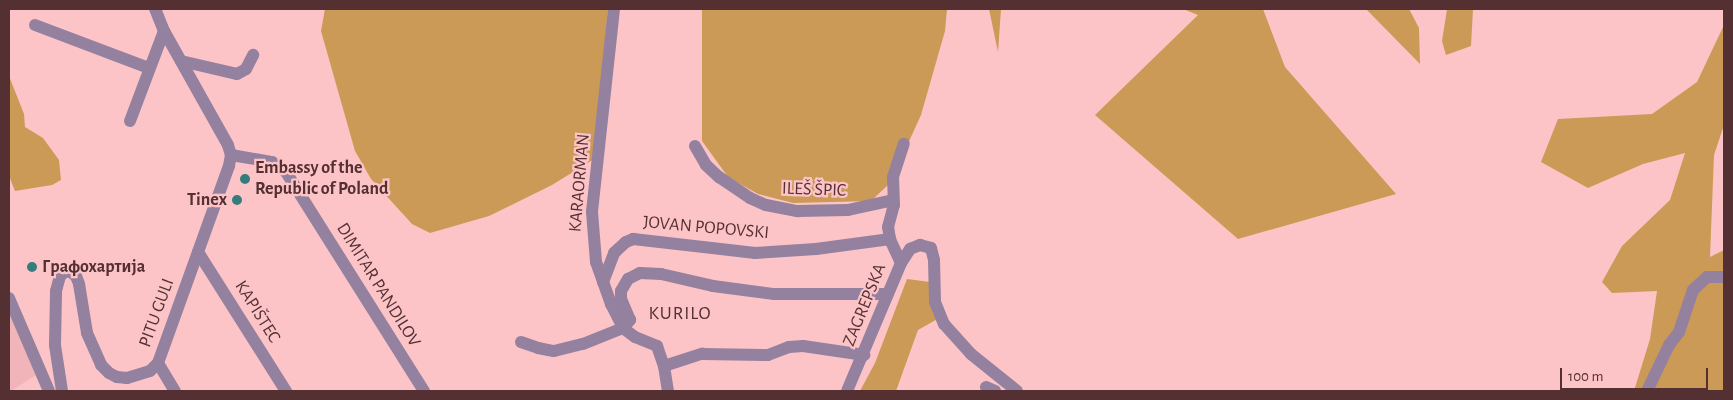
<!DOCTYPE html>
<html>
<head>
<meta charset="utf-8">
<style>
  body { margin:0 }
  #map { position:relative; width:1733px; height:400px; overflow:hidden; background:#fcc4c7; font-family:"Alegreya Sans",sans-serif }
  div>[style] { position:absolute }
  .built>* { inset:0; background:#f1b4b8 }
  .green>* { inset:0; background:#cb9a56 }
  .minor>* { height:12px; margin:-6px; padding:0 6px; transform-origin:6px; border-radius:6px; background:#94819f }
  .dots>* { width:14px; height:14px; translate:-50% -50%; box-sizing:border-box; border:2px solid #fcc4c7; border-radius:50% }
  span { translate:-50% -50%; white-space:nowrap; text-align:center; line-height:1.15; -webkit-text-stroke:4.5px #fcc4c7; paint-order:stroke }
  .poi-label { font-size:18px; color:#553033; font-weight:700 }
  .left { translate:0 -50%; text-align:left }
  .right { translate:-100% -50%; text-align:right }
  .street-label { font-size:18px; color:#553033 }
  .neighbourhood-label { font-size:19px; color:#553033; letter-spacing:1px }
  .frame { position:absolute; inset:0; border:10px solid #553033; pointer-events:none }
  .scale { position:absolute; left:1560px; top:368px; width:148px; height:22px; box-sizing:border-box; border:2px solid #553033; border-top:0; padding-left:6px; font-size:15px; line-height:18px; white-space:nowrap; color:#553033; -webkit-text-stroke:4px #fcc4c7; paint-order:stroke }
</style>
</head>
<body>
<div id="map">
  <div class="built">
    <i style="clip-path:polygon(9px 309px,36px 375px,11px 391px,9px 391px)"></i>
  </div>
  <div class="green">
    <i style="clip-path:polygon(325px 9px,608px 9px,594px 159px,552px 185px,489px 216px,430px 233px,412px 224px,371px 179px,355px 151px,321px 31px)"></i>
    <i style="clip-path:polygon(702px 9px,947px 9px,945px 31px,921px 115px,890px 183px,871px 201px,793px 203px,758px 194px,728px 177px,702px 141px)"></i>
    <i style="clip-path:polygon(989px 9px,1001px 9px,998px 52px)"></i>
    <i style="clip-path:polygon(1183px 9px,1263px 9px,1285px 67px,1396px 194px,1238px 239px,1095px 115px,1198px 15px)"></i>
    <i style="clip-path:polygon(1366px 9px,1409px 9px,1419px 28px,1420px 64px)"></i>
    <i style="clip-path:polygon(1447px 9px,1473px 9px,1471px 46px,1446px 55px,1442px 41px)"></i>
    <i style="clip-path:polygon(1724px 25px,1724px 125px,1714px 155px,1710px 257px,1724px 250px,1724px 391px,1634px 391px,1650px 339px,1657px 291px,1612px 293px,1602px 282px,1622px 246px,1670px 200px,1685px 153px,1643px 164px,1588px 188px,1541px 162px,1558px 119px,1652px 114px,1697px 82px)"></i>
    <i style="clip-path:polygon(9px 76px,24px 114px,25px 127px,43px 138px,59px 160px,61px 180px,52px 185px,15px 191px,9px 176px)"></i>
    <i style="clip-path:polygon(907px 279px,930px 282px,941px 317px,918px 330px,896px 391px,860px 391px,875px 363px)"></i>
  </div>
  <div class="minor">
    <i style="left:614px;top:9px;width:204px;rotate:96.2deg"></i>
    <i style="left:592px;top:212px;width:50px;rotate:85.4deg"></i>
    <i style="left:596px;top:262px;width:45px;rotate:70.3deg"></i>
    <i style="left:611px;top:304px;width:27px;rotate:63deg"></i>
    <i style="left:623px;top:328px;width:15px;rotate:37deg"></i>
    <i style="left:635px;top:337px;width:24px;rotate:22deg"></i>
    <i style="left:657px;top:346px;width:21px;rotate:71deg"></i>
    <i style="left:664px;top:366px;width:25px;rotate:81deg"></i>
    <i style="left:35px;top:25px;width:122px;rotate:20.7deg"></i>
    <i style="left:181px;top:61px;width:57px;rotate:13.1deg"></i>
    <i style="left:237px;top:74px;width:10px;rotate:-29deg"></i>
    <i style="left:246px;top:69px;width:16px;rotate:-63deg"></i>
    <i style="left:130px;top:121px;width:96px;rotate:-69.3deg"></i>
    <i style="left:695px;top:146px;width:22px;rotate:60deg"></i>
    <i style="left:706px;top:165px;width:18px;rotate:43deg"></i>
    <i style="left:719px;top:177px;width:37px;rotate:34deg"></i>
    <i style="left:750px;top:198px;width:17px;rotate:24deg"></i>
    <i style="left:766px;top:205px;width:33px;rotate:11deg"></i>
    <i style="left:798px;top:211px;width:50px;rotate:-1.1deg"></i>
    <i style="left:848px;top:210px;width:46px;rotate:-12.5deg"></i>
    <i style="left:231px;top:155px;width:42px;rotate:9.7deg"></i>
    <i style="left:272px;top:162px;width:17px;rotate:36deg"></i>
    <i style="left:286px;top:172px;width:259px;rotate:57.8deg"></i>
    <i style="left:198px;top:252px;width:165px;rotate:57.7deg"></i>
    <i style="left:901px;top:263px;width:17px;rotate:-57deg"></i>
    <i style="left:910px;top:249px;width:11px;rotate:-22deg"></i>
    <i style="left:920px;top:245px;width:11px;rotate:15deg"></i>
    <i style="left:931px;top:248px;width:12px;rotate:76deg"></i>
    <i style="left:934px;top:260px;width:42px;rotate:88.6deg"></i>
    <i style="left:935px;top:302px;width:24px;rotate:68deg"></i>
    <i style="left:944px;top:324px;width:40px;rotate:48deg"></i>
    <i style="left:971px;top:354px;width:59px;rotate:38.8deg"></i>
    <i style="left:603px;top:282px;width:31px;rotate:-69deg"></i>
    <i style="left:614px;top:253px;width:16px;rotate:-43deg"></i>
    <i style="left:626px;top:242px;width:8px;rotate:-23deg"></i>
    <i style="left:633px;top:239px;width:123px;rotate:6.5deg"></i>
    <i style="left:755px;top:253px;width:61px;rotate:-3.8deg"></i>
    <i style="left:816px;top:249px;width:75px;rotate:-7.7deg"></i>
    <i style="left:9px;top:298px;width:101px;rotate:66.7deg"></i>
    <i style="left:521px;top:342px;width:18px;rotate:19deg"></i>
    <i style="left:538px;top:348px;width:16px;rotate:11deg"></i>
    <i style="left:554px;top:351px;width:30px;rotate:-14deg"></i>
    <i style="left:583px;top:344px;width:43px;rotate:-21.8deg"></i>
    <i style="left:623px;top:328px;width:11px;rotate:-49deg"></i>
    <i style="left:630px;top:320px;width:23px;rotate:-113deg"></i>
    <i style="left:621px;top:299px;width:8px;rotate:-90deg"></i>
    <i style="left:621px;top:291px;width:14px;rotate:-60deg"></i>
    <i style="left:628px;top:279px;width:13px;rotate:-27deg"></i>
    <i style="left:640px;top:273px;width:21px;rotate:3deg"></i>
    <i style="left:661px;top:274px;width:53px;rotate:13deg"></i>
    <i style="left:713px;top:286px;width:62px;rotate:7.5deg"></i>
    <i style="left:774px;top:294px;width:114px"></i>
    <i style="left:158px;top:363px;width:33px;rotate:59deg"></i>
    <i style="left:664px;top:366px;width:40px;rotate:-18deg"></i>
    <i style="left:702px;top:354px;width:66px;rotate:0.9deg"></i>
    <i style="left:768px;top:355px;width:22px;rotate:-21deg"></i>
    <i style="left:789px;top:347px;width:14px;rotate:-4deg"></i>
    <i style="left:803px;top:346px;width:62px;rotate:8.4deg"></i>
    <i style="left:986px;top:387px;width:10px;rotate:24deg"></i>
    <i style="left:62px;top:391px;width:47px;rotate:-98.7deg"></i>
    <i style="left:55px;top:345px;width:54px;rotate:-88.9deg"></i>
    <i style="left:56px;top:291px;width:16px;rotate:-75deg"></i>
    <i style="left:60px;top:276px;width:8px;rotate:-40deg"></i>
    <i style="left:66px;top:271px;width:5px;rotate:11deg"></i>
    <i style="left:71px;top:272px;width:6px;rotate:39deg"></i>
    <i style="left:76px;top:276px;width:9px;rotate:69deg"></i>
    <i style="left:79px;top:284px;width:50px;rotate:80.7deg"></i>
    <i style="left:87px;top:333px;width:35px;rotate:66deg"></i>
    <i style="left:101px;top:365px;width:11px;rotate:45deg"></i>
    <i style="left:109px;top:373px;width:9px;rotate:27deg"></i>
    <i style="left:117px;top:377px;width:10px;rotate:6deg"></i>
    <i style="left:127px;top:378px;width:24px;rotate:-17deg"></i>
    <i style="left:150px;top:371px;width:11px;rotate:-45deg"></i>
    <i style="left:158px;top:363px;width:209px;rotate:-70.2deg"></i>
    <i style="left:229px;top:166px;width:11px;rotate:-80deg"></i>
    <i style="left:231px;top:155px;width:10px;rotate:-107deg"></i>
    <i style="left:228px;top:145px;width:131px;rotate:-119.3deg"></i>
    <i style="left:164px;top:31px;width:24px;rotate:-112deg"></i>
    <i style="left:847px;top:391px;width:139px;rotate:-67.1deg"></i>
    <i style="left:901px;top:263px;width:26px;rotate:-115deg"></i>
    <i style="left:890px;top:239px;width:12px;rotate:-99deg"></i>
    <i style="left:888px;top:227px;width:23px;rotate:-75deg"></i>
    <i style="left:894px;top:205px;width:28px;rotate:-92deg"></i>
    <i style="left:893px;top:177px;width:35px;rotate:-72deg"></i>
    <i style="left:1647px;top:391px;width:51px;rotate:-64.4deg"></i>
    <i style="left:1669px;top:345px;width:16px;rotate:-52deg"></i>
    <i style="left:1679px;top:332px;width:44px;rotate:-71.6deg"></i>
    <i style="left:1693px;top:290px;width:19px;rotate:-43deg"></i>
    <i style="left:1707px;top:277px;width:17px"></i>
  </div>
  <div class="dots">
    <i style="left:245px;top:179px;background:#347d7c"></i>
    <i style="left:237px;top:200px;background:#347d7c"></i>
    <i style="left:32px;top:267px;background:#347d7c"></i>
  </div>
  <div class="poi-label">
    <span class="left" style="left:255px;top:179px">Embassy of the<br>Republic of Poland</span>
    <span class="right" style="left:227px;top:200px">Tinex</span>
    <span class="left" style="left:42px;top:267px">Графохартија</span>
  </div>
  <div class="street-label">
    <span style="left:580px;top:183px;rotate:-85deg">KARAORMAN</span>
    <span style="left:814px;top:190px;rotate:2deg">ILEŠ ŠPIC</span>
    <span style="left:706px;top:228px;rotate:5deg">JOVAN POPOVSKI</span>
    <span style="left:378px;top:285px;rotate:58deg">DIMITAR PANDILOV</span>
    <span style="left:865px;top:305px;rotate:-68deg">ZAGREPSKA</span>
    <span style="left:257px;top:312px;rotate:58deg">KAPIŠTEC</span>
    <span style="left:157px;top:313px;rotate:-70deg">PITU GULI</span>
  </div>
  <div class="neighbourhood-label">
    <span style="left:680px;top:314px">KURILO</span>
  </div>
  <div class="frame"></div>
  <div class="scale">100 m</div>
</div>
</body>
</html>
